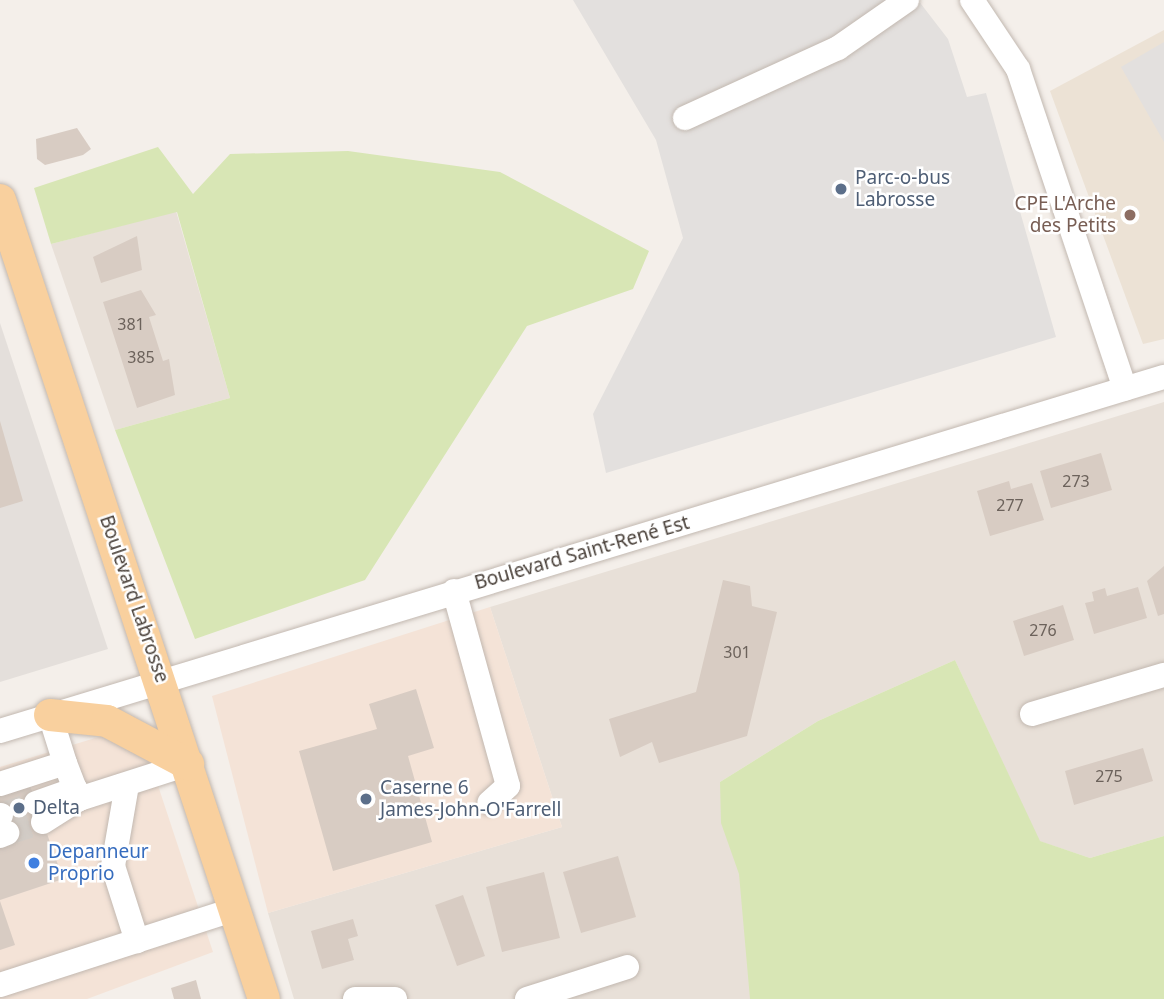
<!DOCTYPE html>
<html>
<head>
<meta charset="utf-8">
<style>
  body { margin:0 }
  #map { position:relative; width:1164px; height:999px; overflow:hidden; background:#f4efea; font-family:"Noto Sans",sans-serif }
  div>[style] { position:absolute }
  .residential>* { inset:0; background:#e8e0d8 }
  .commercial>* { inset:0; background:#f4e3d7 }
  .industrial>* { inset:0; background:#e4dfdb }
  .education>* { inset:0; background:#ece2d5 }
  .green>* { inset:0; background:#d8e6b5 }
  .parking>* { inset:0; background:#e3e0de }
  .building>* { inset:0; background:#d8ccc3 }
  .minor-tunnel>* { height:24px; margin-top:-12px; transform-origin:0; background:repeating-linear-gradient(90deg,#d2ccc6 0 24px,transparent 0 36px) }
  .roads { filter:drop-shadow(0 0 2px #c2b8b0) drop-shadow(0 0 2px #c2b8b0) }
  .minor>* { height:24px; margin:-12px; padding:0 12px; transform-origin:12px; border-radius:12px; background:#fff }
  .major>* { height:32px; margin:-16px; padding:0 16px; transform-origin:16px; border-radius:16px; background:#f9d09e }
  .dots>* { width:19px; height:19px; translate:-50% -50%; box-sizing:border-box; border:4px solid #fff; border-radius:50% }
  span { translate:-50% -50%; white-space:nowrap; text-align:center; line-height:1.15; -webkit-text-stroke:5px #fff; paint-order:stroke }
  .number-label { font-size:16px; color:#6c625b }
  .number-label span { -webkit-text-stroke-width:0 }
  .service-label { font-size:19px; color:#4e5e75 }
  .left { translate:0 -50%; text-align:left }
  .education-label { font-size:19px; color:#785e54 }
  .right { translate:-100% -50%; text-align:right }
  .street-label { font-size:19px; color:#483f38 }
  .shop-label { font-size:19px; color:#366cbe }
</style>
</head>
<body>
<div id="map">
  <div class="residential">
    <i style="clip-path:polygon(176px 211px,230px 398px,115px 430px,51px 244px)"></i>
    <i style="clip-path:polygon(1164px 402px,1164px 836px,1090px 858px,1039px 841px,955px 660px,818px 721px,720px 782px,781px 999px,294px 999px,268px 913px,562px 827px,490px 607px)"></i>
  </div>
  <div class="commercial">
    <i style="clip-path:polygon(490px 607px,562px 827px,268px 913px,212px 696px)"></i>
    <i style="clip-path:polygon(138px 725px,213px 952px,87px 999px,0 999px,0 767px)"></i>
  </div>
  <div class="industrial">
    <i style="clip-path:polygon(0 323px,108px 649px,0 682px)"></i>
  </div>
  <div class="education">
    <i style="clip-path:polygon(1164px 30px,1164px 339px,1143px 344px,1050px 91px)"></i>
  </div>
  <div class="green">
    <i style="clip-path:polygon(158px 147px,193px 194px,230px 154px,348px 151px,500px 172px,649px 251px,633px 289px,527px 326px,365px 580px,195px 639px,115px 430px,230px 398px,177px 212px,51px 244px,34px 188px)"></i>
    <i style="clip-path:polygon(955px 660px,1040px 841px,1090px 858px,1164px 836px,1164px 999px,750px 999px,739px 874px,721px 823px,720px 782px,818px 721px)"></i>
  </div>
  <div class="parking">
    <i style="clip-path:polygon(573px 0,918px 0,948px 39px,967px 97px,986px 93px,1056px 337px,606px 473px,593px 414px,683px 238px,656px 140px)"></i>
    <i style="clip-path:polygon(1164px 42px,1164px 142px,1121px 67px)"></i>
  </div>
  <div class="building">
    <i style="clip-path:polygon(77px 128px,91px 149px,83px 155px,45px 165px,37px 159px,36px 139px)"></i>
    <i style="clip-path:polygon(137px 236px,142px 270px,101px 283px,93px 257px)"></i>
    <i style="clip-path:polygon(141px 290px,156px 315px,149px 317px,163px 361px,169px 359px,175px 395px,137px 408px,103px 302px)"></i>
    <i style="clip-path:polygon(0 421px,23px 501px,0 508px)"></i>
    <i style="clip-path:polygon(1101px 453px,1112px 490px,1051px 508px,1040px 471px)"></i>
    <i style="clip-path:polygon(1009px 481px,1011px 489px,1032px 483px,1044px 520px,990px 536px,977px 491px)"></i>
    <i style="clip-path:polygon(1164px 566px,1164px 614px,1158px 616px,1147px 581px)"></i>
    <i style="clip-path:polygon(723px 580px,750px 586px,752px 606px,777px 612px,747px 736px,659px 763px,652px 742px,620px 757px,609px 719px,696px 692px)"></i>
    <i style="clip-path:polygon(1138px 587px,1147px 618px,1094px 634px,1085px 603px,1094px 601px,1092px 592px,1105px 588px,1107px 596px)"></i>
    <i style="clip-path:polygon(1063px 605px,1074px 640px,1024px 656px,1013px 621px)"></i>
    <i style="clip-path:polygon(416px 689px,434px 748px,408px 756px,432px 842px,333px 871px,299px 751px,377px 729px,369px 704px)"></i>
    <i style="clip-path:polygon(1143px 748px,1153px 781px,1074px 805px,1065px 771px)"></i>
    <i style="clip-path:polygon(27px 777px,63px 879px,0 900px,0 787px)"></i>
    <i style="clip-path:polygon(618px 856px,636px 917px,581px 933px,563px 872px)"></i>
    <i style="clip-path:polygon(544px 872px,560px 938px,502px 952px,486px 887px)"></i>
    <i style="clip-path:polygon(463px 895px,485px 956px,457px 966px,435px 905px)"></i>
    <i style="clip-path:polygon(0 901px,15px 945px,0 950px)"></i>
    <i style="clip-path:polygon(353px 919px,358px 936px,348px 939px,354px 960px,322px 969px,311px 931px)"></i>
    <i style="clip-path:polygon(196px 980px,201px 999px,174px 999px,171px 988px)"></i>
  </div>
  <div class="minor-tunnel">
    <i style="left:1px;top:815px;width:37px;rotate:-19deg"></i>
    <i style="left:7px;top:833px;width:38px;rotate:-17deg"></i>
  </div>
  <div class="roads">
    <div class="minor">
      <i style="left:972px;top:0;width:83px;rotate:56.3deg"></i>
      <i style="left:1018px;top:69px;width:337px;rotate:71.5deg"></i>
      <i style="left:685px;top:118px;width:168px;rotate:-24.6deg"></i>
      <i style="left:838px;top:48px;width:84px;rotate:-34.8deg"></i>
      <i style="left:454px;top:591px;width:202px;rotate:74.5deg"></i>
      <i style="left:508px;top:786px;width:25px;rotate:138deg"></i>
      <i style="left:1032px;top:714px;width:138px;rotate:-16.5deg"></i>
      <i style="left:0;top:731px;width:1217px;rotate:-16.92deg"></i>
      <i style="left:65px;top:763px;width:39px;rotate:69deg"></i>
      <i style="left:79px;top:799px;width:114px;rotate:-17.8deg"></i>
      <i style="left:0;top:784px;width:68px;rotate:-17.9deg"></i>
      <i style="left:65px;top:763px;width:50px;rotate:-107.4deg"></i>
      <i style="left:127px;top:785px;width:82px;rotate:99.8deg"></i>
      <i style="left:113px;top:866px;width:79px;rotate:72.3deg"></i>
      <i style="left:36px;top:803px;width:42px;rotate:-19.3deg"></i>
      <i style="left:0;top:815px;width:1px"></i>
      <i style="left:43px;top:822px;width:43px;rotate:-32.6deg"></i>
      <i style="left:0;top:836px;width:8px;rotate:-23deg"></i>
      <i style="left:0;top:985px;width:247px;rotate:-17.9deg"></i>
      <i style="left:355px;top:999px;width:40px"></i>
      <i style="left:527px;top:999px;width:105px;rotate:-17.7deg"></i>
    </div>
    <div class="major">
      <i style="left:0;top:200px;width:841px;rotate:71.72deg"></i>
      <i style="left:50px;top:715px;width:57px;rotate:6deg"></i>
      <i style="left:107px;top:721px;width:92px;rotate:28deg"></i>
    </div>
  </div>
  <div class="dots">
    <i style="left:841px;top:189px;background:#5c6f8a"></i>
    <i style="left:1130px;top:215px;background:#8d6e63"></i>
    <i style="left:366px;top:799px;background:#5c6f8a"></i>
    <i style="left:19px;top:808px;background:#5c6f8a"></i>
    <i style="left:34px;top:863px;background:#3f7fe0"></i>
  </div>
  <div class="number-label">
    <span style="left:131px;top:324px">381</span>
    <span style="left:141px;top:357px">385</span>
    <span style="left:1076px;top:481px">273</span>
    <span style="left:1010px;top:505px">277</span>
    <span style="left:1043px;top:630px">276</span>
    <span style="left:737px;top:652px">301</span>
    <span style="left:1109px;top:776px">275</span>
  </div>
  <div class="service-label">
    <span class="left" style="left:855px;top:189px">Parc-o-bus<br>Labrosse</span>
    <span class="left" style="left:380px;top:799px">Caserne 6<br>James-John-O'Farrell</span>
    <span class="left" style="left:33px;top:808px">Delta</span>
  </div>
  <div class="education-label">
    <span class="right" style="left:1116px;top:215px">CPE L'Arche<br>des Petits</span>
  </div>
  <div class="street-label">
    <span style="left:582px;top:553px;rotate:-16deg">Boulevard Saint-René Est</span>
    <span style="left:134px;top:599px;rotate:71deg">Boulevard Labrosse</span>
  </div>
  <div class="shop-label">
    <span class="left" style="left:48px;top:863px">Depanneur<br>Proprio</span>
  </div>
</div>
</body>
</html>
